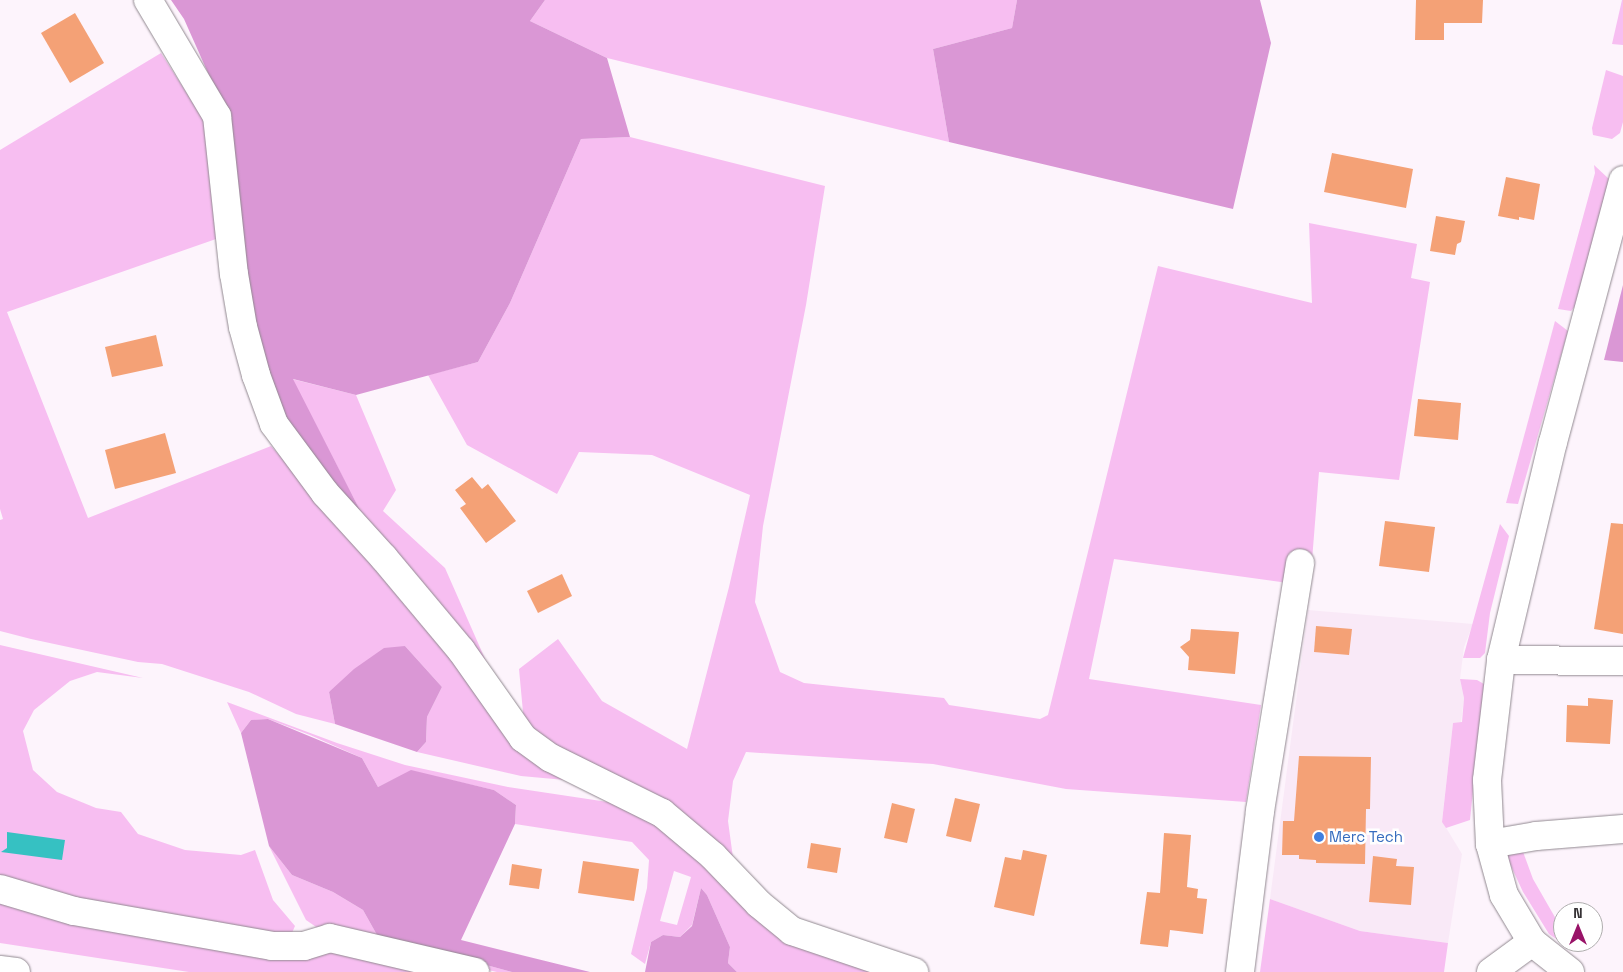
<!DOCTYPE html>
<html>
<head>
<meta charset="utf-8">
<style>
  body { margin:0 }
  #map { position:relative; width:1623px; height:972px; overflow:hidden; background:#fdf4fc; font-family:"Space Grotesk",sans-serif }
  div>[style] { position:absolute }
  .built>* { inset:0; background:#f9e9f7 }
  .green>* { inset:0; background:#f7bef1 }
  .forest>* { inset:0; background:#da97d5 }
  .water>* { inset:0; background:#36c1c2 }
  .building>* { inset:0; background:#f4a176 }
  .roads { filter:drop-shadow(0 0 1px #918990) drop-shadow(0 0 1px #918990) }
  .minor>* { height:28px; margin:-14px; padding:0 14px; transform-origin:14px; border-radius:14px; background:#fff }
  .major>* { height:28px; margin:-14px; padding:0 14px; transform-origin:14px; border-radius:14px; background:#fff }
  .dots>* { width:14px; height:14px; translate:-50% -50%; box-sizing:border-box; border:2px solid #fff; border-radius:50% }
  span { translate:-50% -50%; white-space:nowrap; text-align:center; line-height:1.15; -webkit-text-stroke:5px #fff; paint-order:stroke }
  .shop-label { font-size:15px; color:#366cbe }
  .left { translate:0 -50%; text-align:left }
  .north { position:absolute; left:1553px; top:902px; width:50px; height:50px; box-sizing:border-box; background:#fff; border:1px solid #afadae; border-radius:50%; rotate:0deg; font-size:14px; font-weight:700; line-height:20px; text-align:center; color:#363235 }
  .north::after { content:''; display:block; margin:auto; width:18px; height:22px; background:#991368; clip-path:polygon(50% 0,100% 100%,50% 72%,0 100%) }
</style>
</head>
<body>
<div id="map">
  <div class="built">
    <i style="clip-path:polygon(1308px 610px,1473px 624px,1464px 647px,1460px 679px,1464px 698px,1461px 723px,1453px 723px,1442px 821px,1462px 854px,1448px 943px,1360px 931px,1270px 899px)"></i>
  </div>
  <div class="green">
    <i style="clip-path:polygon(545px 0,1017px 0,1012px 28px,933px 49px,949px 142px,607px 58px,530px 21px)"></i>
    <i style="clip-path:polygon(1622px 0,1623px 0,1623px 45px,1612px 44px)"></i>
    <i style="clip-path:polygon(161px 53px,204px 120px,216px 239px,7px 312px,88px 518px,271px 446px,570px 778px,565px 780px,521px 776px,417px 752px,426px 742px,427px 717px,442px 687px,405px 646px,329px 692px,335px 724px,296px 714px,249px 692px,162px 664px,138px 662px,31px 639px,0 631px,0 520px,3px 519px,0 509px,0 150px)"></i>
    <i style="clip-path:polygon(1606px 70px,1623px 76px,1623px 122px,1620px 133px,1612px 139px,1593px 135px,1592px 128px)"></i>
    <i style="clip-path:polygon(630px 137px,825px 186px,806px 305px,763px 526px,755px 602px,780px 672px,804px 683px,944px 698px,949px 705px,1040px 719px,1048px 715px,1158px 266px,1312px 303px,1309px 223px,1417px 244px,1411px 278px,1430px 282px,1399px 480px,1319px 472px,1310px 586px,1114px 559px,1089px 679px,1261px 705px,1246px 802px,1066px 789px,933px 764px,746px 752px,733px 781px,728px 821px,734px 865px,545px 742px,524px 723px,519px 669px,558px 639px,602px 701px,687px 749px,729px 587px,750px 495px,652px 455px,579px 452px,557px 494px,467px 445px,428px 375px,478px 362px,510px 303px,581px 139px)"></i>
    <i style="clip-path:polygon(1594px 165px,1609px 179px,1577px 304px,1571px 311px,1558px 309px,1595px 173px)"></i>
    <i style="clip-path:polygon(1555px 321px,1568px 331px,1518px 504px,1506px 503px)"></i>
    <i style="clip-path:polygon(292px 379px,356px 395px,396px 490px,383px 511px,445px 568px,497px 686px,367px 524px)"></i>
    <i style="clip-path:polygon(1500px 524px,1509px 536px,1490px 613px,1485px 653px,1480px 658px,1463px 658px)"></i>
    <i style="clip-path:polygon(0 645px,143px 678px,97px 672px,70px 681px,34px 710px,23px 731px,33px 770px,57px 792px,96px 808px,121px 812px,138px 834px,185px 850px,241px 855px,255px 850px,273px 900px,295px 926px,288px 942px,116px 914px,0 879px)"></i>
    <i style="clip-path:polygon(1460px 679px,1477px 680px,1484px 684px,1470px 820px,1446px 828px,1442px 822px,1453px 723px,1462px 722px,1464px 698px)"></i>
    <i style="clip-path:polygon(evenodd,227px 702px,337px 743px,405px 765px,508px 787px,621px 804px,648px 817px,723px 880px,882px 972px,737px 972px,728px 963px,730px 947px,707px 895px,701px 888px,692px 925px,680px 937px,663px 935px,651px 942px,645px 964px,631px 954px,647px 888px,649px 860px,632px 842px,515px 824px,516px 805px,494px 790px,411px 771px,378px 787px,362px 758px,310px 735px,268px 719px,251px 720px,241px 733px,227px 702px,674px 871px,691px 877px,677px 925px,660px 921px,674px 871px)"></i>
    <i style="clip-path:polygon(269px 846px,292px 875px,333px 892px,363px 910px,377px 935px,512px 972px,497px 972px,322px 931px,306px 920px)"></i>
    <i style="clip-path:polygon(1522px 849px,1533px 879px,1556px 919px,1563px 926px,1563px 942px,1574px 942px,1565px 945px,1549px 934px,1523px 892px,1505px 853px)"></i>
    <i style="clip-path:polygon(0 897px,317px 949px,430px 972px,189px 972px,0 943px)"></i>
    <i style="clip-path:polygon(1270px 899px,1360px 931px,1448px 943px,1444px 972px,1260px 972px)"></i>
  </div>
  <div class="forest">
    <i style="clip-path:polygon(171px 0,545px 0,530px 21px,607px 58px,630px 137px,581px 139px,510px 303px,478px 362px,356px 395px,293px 379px,367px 524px,286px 432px,255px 333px,220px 100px,184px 19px)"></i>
    <i style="clip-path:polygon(1017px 0,1260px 0,1271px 43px,1233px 209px,949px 142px,933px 49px,1012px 28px)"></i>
    <i style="clip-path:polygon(1623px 285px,1623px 362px,1604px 360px)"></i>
    <i style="clip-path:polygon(405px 646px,442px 687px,427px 717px,426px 742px,417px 752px,335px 724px,329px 692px,354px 669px,384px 648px)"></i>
    <i style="clip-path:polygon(268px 719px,362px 758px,378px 787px,411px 770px,494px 790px,516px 805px,515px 824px,461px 940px,590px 972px,512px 972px,377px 935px,363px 910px,333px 892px,292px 875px,269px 846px,241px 733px,251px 720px)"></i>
    <i style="clip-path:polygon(701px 888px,707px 895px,730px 947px,728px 963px,737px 972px,645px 972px,651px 942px,663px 935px,680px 937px,692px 926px)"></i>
  </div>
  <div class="water">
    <i style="clip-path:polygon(7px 832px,65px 840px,62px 860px,1px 852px,7px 848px)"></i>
  </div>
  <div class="building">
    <i style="clip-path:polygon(1416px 0,1483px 0,1482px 23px,1444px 23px,1444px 40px,1415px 40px)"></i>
    <i style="clip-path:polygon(75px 13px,104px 63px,70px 83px,41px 33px)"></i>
    <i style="clip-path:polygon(1332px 153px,1413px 169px,1406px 208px,1324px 192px)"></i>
    <i style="clip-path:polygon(1506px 177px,1540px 184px,1534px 220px,1519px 217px,1519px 220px,1498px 216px)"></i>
    <i style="clip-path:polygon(1436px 216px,1465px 221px,1461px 242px,1457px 244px,1455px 255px,1430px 251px)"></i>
    <i style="clip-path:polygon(156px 335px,163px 366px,112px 377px,105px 347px)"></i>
    <i style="clip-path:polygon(1418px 399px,1461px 403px,1458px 440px,1414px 436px)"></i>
    <i style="clip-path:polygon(165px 433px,176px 473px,115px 489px,105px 450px)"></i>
    <i style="clip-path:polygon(472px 477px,482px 489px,488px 484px,516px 521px,486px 543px,460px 508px,466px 504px,455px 490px)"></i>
    <i style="clip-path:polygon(1385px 521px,1435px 527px,1429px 572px,1379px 566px)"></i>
    <i style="clip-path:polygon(1611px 523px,1623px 524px,1623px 634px,1594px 629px)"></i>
    <i style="clip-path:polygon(562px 574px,572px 596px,538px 613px,527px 591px)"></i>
    <i style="clip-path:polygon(1316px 626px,1352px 629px,1349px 655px,1314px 652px)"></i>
    <i style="clip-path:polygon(1191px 629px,1239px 632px,1235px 674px,1188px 670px,1189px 657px,1180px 647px,1190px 640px)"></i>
    <i style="clip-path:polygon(1588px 698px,1613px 700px,1610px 744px,1566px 742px,1567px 705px,1588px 706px)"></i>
    <i style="clip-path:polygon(1299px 756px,1371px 757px,1370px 809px,1366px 809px,1365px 864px,1316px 863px,1316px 860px,1299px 859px,1299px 855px,1282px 855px,1283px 821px,1294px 821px)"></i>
    <i style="clip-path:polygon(955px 798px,980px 804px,971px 842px,946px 836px)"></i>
    <i style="clip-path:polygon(892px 803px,915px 809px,907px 843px,884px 838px)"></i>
    <i style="clip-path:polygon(1164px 833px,1191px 835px,1187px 887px,1198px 889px,1197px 898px,1207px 899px,1203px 934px,1170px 930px,1168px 947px,1140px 944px,1147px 892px,1160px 893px)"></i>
    <i style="clip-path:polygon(811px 843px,841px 848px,837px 873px,807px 868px)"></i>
    <i style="clip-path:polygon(1023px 850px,1047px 855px,1034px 916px,994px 907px,1005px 857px,1021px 860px)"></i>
    <i style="clip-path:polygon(1373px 856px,1397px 859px,1396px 866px,1414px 867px,1411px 905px,1369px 902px)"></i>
    <i style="clip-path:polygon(583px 861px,639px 869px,634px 901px,578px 893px)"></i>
    <i style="clip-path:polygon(512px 864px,542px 869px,539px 889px,509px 885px)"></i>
  </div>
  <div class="roads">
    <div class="minor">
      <i style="left:148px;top:0;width:135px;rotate:59.3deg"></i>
      <i style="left:217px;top:116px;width:159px;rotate:83.9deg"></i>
      <i style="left:234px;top:274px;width:54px;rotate:80.4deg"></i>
      <i style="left:243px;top:327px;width:50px;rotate:74.8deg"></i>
      <i style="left:256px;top:375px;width:52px;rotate:69.8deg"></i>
      <i style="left:274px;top:424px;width:86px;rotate:53.5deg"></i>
      <i style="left:325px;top:493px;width:88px;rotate:47.8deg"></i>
      <i style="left:384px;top:558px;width:120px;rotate:50.1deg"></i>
      <i style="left:461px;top:650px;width:108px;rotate:54.8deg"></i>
      <i style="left:523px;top:738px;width:34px;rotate:36deg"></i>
      <i style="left:551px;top:758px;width:124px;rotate:26.4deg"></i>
      <i style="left:662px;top:813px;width:67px;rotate:40.1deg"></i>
      <i style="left:713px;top:856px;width:66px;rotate:46.2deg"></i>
      <i style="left:759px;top:904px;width:43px;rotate:39.3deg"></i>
      <i style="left:792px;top:931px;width:129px;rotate:18.6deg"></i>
      <i style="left:1501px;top:660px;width:122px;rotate:0.5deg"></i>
      <i style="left:1490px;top:844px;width:47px;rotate:-9.9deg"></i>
      <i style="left:1536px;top:836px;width:87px;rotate:-4.6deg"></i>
      <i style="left:0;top:889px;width:77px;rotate:16.6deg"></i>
      <i style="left:74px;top:911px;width:201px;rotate:10deg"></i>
      <i style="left:272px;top:946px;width:32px"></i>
      <i style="left:304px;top:946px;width:27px;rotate:-17deg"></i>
      <i style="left:330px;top:938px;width:149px;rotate:13.2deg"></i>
      <i style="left:1240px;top:972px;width:162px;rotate:-82.9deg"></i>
      <i style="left:1260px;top:811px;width:251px;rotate:-80.8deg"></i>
      <i style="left:1491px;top:972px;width:51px;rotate:-36.2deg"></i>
      <i style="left:1570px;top:972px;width:48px;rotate:-141.7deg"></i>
      <i style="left:1532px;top:942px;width:55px;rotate:-120.8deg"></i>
      <i style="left:1504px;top:895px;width:53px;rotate:-105.4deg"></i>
      <i style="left:1490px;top:844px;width:64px;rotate:-92.7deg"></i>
      <i style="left:1487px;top:780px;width:121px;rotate:-83.3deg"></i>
      <i style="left:1501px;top:660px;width:224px;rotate:-76.6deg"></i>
      <i style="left:1553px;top:442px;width:271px;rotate:-75deg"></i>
    </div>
    <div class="major">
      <i style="left:0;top:970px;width:16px;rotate:7deg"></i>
    </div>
  </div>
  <div class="dots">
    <i style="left:1319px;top:837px;background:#3f7fe0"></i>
  </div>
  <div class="shop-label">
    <span class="left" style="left:1329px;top:837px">Merc Tech</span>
  </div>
  <div class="north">N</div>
</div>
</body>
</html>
